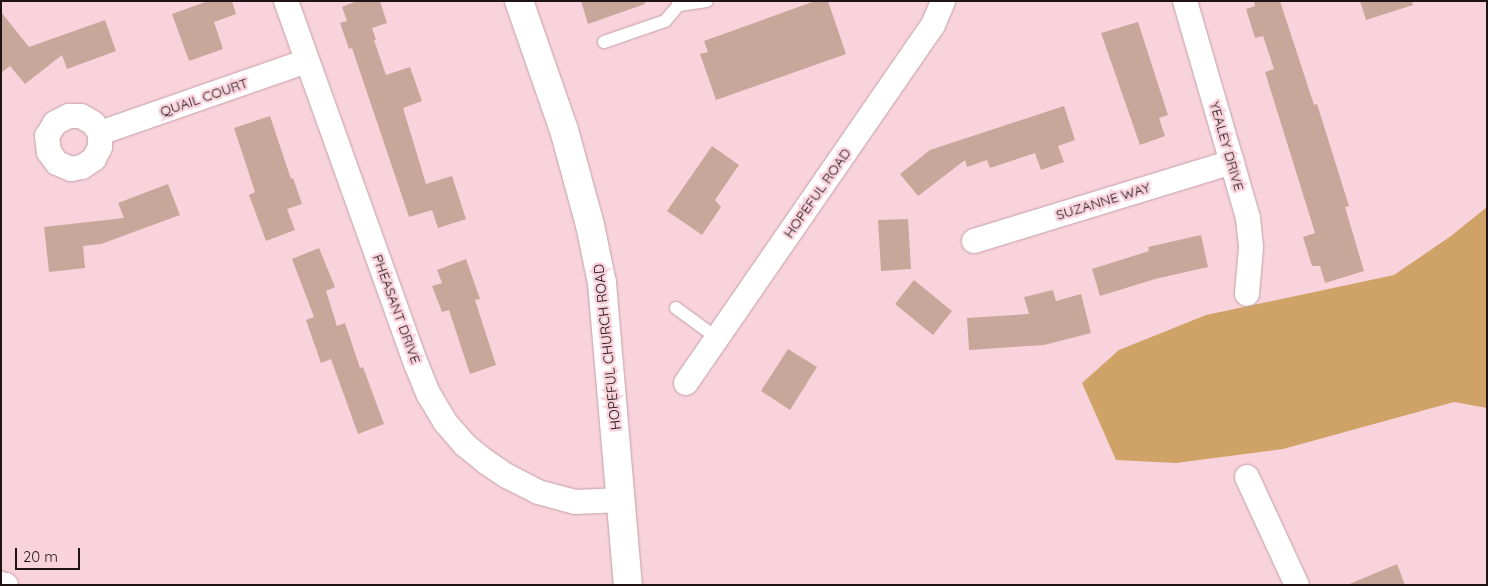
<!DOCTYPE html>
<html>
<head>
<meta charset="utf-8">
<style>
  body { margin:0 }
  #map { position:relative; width:1488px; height:586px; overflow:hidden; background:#f9d3db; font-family:Quicksand,sans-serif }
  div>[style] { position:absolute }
  .green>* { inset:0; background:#cfa367 }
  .building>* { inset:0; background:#c8a79b }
  .roads { filter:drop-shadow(0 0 1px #c3a0a7) drop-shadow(0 0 1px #c3a0a7) }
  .lane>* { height:12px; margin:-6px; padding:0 6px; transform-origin:6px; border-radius:6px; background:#fff }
  .street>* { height:24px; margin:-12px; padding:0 12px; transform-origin:12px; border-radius:12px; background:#fff }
  .secondary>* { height:28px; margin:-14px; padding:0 14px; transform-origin:14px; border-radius:14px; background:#fff }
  span { translate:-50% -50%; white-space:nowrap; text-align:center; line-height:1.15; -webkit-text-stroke:5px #f9d3db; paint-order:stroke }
  .street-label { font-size:14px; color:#201316 }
  .frame { position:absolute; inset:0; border:2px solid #201316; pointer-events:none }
  .scale { position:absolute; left:15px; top:548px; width:65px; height:22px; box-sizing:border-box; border:2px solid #201316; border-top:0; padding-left:6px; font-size:15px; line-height:18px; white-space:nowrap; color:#201316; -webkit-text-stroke:4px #f9d3db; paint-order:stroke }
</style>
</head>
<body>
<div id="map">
  <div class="green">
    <i style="clip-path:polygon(1487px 207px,1487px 408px,1454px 402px,1283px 449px,1176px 463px,1116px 460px,1082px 383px,1119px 350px,1206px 315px,1394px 275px,1451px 236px)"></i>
  </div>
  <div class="building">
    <i style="clip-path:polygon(208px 1px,232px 1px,236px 14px,214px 22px,223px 49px,189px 61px,172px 14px)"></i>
    <i style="clip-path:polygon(357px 1px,380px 1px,387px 23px,372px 28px,376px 40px,374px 40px,386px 75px,410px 67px,422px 101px,403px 108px,426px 184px,452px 176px,466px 219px,438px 228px,432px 210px,409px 217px,352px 48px,349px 49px,340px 23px,347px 21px,342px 7px)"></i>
    <i style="clip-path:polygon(581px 1px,645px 1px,645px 4px,588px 24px)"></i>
    <i style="clip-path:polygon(815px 1px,828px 1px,846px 54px,716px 100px,700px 54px,708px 52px,704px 41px)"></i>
    <i style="clip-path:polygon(1254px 1px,1280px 1px,1314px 105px,1317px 104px,1349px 206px,1345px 207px,1364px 271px,1325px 283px,1320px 266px,1312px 266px,1303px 237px,1315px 233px,1265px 72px,1274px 69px,1263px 36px,1255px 38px,1246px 9px,1255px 6px)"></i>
    <i style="clip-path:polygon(1360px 1px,1412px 1px,1413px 5px,1366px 20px)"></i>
    <i style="clip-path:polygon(1px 12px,29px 47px,105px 20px,116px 51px,67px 69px,62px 55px,25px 84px,10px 66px,1px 73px)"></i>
    <i style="clip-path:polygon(1138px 22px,1168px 115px,1159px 118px,1165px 136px,1140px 145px,1101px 33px)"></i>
    <i style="clip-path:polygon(1064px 106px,1075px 140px,1058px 146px,1064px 162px,1041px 170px,1035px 153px,990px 168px,987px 160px,967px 167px,965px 160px,918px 196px,900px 174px,930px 150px)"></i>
    <i style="clip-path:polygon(270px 116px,291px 179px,293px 178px,302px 204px,287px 209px,295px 230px,266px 241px,249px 195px,255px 192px,234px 128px)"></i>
    <i style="clip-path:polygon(712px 146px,739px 165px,715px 200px,721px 207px,702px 235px,667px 211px)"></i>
    <i style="clip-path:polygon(168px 184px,180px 215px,101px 244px,83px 246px,85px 268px,49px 272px,44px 227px,124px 218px,118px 203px)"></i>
    <i style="clip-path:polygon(908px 219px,911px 269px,881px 271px,878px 220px)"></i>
    <i style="clip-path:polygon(1201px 235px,1208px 267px,1155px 279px,1100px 296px,1092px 269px,1149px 251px,1148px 247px)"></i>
    <i style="clip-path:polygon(319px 248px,335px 287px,326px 291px,337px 326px,345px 323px,360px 368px,363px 367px,384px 424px,358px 434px,331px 359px,321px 363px,306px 320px,314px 317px,292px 259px)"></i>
    <i style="clip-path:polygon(466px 259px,480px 299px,475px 300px,496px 365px,470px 374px,449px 310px,442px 312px,432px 286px,442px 283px,437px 270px)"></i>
    <i style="clip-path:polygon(914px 280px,952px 311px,933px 335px,895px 304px)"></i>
    <i style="clip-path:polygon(1053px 290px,1056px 301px,1081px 294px,1091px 333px,1044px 345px,969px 350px,967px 318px,1029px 314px,1024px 297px)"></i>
    <i style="clip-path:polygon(788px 349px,817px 367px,790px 410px,761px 391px)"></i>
    <i style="clip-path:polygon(1397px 564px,1405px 585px,1347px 585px)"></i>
  </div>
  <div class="roads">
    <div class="lane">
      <i style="left:678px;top:1px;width:4px;rotate:76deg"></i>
      <i style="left:679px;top:5px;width:28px;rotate:-8deg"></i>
      <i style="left:604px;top:42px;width:65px;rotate:-19deg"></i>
      <i style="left:665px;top:21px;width:21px;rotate:-49deg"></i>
      <i style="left:676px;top:308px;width:51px;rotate:36.2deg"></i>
    </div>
    <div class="street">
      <i style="left:286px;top:1px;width:388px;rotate:70.3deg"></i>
      <i style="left:417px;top:366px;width:31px;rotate:68deg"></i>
      <i style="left:429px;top:395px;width:31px;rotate:59deg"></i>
      <i style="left:445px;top:422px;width:30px;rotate:49deg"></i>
      <i style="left:465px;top:445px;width:27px;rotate:39deg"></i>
      <i style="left:486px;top:462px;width:25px;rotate:34deg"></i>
      <i style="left:507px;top:476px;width:35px;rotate:27deg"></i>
      <i style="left:538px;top:492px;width:38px;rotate:15deg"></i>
      <i style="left:575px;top:502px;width:47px;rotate:-2.4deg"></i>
      <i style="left:1185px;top:1px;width:226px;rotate:73.8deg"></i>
      <i style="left:1248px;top:218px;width:30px;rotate:84deg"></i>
      <i style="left:1251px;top:248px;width:46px;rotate:95deg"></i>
      <i style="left:100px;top:133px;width:14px;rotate:90deg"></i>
      <i style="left:100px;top:147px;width:13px;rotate:117deg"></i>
      <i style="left:94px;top:159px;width:14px;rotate:146deg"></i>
      <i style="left:82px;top:167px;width:11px;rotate:170deg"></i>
      <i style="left:71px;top:169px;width:15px;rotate:-157deg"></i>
      <i style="left:57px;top:163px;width:14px;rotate:-126deg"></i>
      <i style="left:49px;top:152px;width:16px;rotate:-97deg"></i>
      <i style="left:47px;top:136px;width:15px;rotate:-58deg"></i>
      <i style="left:55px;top:123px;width:16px;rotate:-27deg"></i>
      <i style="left:69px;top:116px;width:12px"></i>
      <i style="left:81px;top:116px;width:14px;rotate:30deg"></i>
      <i style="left:93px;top:123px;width:12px;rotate:55deg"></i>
      <i style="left:100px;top:133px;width:219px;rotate:-19.2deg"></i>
      <i style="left:974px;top:241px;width:270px;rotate:-17deg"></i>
      <i style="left:686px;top:383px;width:435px;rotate:-55.4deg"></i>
      <i style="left:933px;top:25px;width:26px;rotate:-67deg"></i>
      <i style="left:1247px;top:477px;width:119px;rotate:65.2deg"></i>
      <i style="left:1px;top:584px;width:5px;rotate:11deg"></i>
    </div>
    <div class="secondary">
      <i style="left:519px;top:1px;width:137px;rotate:70.8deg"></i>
      <i style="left:564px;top:130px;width:98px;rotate:74.7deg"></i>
      <i style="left:590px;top:225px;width:59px;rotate:78.3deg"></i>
      <i style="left:602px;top:283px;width:303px;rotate:85.1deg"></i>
    </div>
  </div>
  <div class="street-label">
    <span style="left:204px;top:97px;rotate:-19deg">QUAIL COURT</span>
    <span style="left:1227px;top:146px;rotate:74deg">YEALEY DRIVE</span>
    <span style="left:817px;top:193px;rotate:-55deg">HOPEFUL ROAD</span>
    <span style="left:1103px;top:201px;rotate:-17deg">SUZANNE WAY</span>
    <span style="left:397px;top:309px;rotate:70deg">PHEASANT DRIVE</span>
    <span style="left:607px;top:347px;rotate:-96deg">HOPEFUL CHURCH ROAD</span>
  </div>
  <div class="frame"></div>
  <div class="scale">20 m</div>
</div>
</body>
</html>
